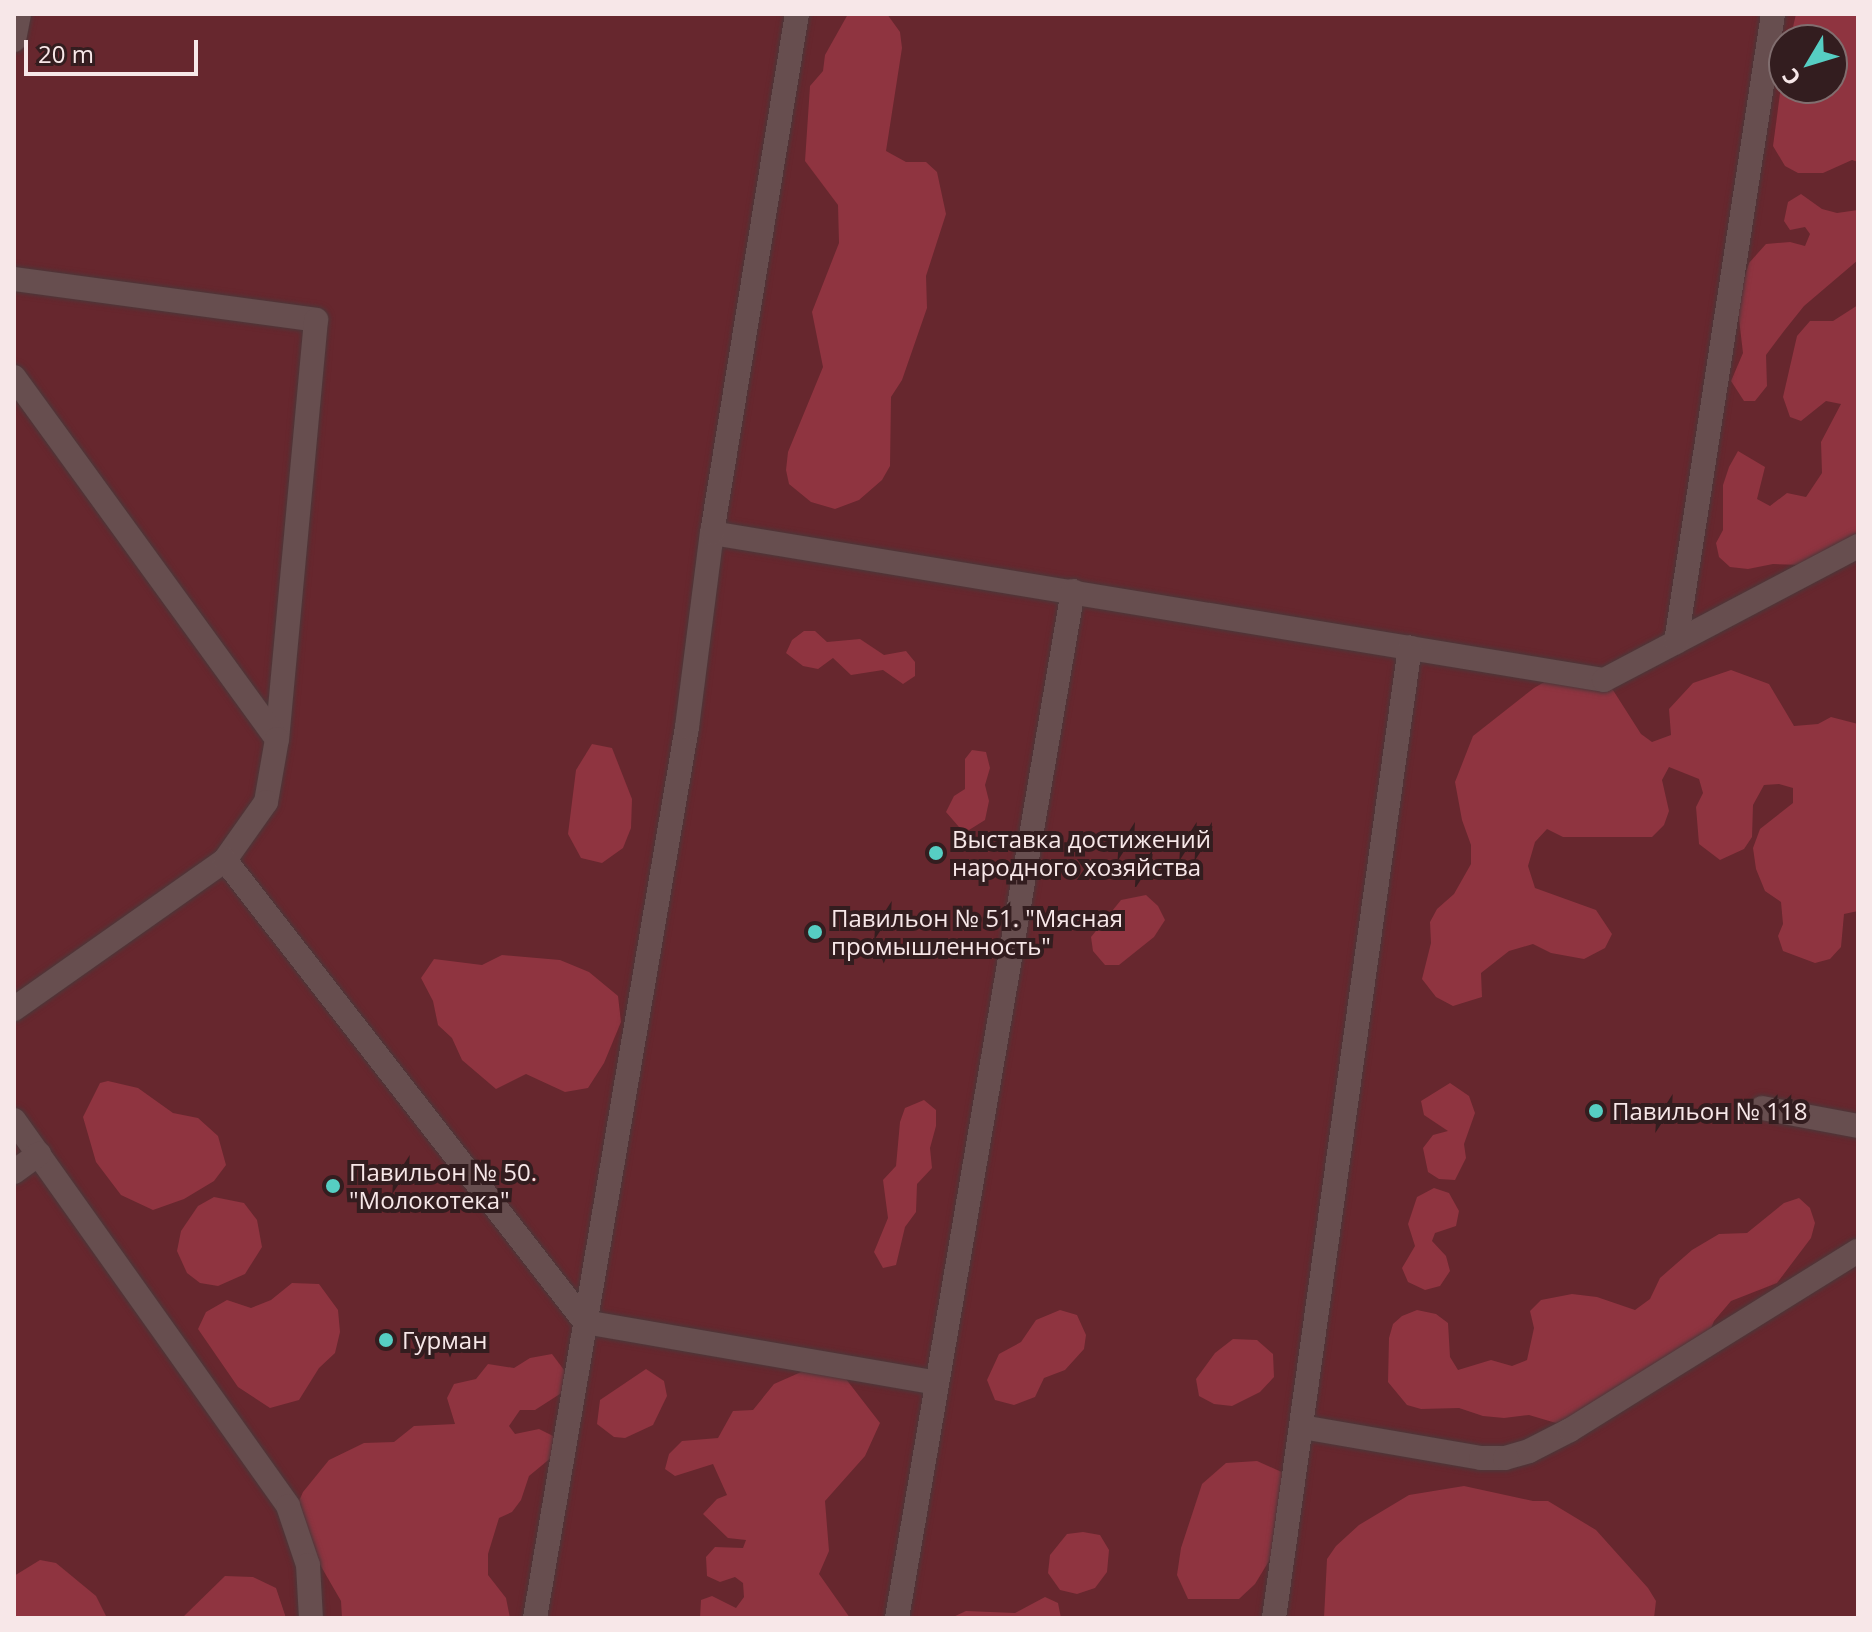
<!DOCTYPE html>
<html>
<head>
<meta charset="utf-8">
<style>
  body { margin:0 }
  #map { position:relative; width:1872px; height:1632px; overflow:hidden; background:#331d1f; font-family:"Open Sans",sans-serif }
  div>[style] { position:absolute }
  .green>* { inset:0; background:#67272e }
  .forest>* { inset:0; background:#8f3440 }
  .roads { filter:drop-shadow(0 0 2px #4b383a) drop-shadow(0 0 2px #4b383a) }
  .service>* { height:24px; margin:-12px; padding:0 12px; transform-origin:12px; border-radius:12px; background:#674e4f }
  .dots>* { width:22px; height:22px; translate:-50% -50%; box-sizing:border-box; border:4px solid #331d1f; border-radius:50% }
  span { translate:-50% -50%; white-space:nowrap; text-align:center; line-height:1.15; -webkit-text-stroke:8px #331d1f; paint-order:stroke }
  .poi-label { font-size:24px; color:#f7e7e8 }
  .left { translate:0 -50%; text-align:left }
  .frame { position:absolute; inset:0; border:16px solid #f7e7e8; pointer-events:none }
  .north { position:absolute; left:1768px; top:24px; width:80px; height:80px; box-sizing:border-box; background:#331d1f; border:2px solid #816e6f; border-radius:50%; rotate:232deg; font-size:22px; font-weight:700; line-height:32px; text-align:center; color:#f7e7e8 }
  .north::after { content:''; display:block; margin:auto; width:28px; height:36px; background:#56cec3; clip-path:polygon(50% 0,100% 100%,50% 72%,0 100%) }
  .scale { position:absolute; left:24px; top:40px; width:174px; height:36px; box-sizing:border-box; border:4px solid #f7e7e8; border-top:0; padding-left:10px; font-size:24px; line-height:28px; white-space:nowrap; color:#f7e7e8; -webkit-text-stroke:6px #331d1f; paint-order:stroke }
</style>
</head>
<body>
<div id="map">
  <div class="green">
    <i style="clip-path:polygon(evenodd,14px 14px,1858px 14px,1858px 1618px,14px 1618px,14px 14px,1784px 40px,1832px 40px,1832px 88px,1784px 88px,1784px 40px)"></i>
  </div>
  <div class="forest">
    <i style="clip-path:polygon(848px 14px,887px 14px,900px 32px,902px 48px,886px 151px,906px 162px,926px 162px,937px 172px,946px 214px,926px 276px,927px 308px,902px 380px,891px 397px,890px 466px,882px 480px,859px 500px,835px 509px,811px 502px,789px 484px,786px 470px,788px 452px,823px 367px,812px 312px,839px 243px,838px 205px,805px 161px,810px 86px,823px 71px,825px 55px)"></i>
    <i style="clip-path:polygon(1796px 14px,1858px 14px,1858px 162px,1852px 160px,1823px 173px,1798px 173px,1785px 166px,1773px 146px,1784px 63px,1784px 88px,1832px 88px,1832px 40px,1790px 40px)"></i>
    <i style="clip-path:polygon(1801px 194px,1822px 209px,1837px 213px,1858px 210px,1858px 260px,1804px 306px,1784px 331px,1766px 355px,1767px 386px,1755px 401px,1744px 401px,1731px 381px,1743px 353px,1737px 302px,1749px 263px,1766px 244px,1790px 242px,1805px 246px,1810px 234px,1805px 227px,1790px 230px,1784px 221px,1788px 202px)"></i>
    <i style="clip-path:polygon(1858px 305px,1858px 543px,1803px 565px,1773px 564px,1748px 569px,1730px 567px,1719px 557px,1716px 543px,1723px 530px,1723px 485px,1729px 467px,1738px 451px,1765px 467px,1757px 499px,1770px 506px,1787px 493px,1806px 497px,1822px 473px,1821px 442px,1841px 404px,1826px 401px,1801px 421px,1790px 417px,1783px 397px,1797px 336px,1810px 321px,1833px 321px)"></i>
    <i style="clip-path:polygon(804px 631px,815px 631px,827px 642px,860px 639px,884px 655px,906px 651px,915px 662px,915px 676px,903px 684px,883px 670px,851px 675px,833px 658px,818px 669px,803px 666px,786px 653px,792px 640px)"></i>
    <i style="clip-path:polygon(1570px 667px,1604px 676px,1641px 734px,1652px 742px,1671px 735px,1669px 709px,1693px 683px,1731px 670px,1769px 684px,1794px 726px,1818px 724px,1831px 717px,1858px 724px,1858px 911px,1844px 914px,1841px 947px,1830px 959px,1815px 963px,1783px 951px,1778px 936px,1783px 924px,1781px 902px,1765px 891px,1756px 869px,1753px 848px,1760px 829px,1793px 803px,1793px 788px,1779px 784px,1764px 785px,1753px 805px,1752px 837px,1744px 849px,1720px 860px,1699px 844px,1696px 807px,1703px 793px,1699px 779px,1669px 767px,1662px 780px,1669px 811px,1664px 825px,1652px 837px,1563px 837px,1547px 829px,1535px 842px,1528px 866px,1535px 888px,1596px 910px,1612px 934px,1605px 948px,1584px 959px,1551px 953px,1533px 944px,1509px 951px,1481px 973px,1482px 997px,1453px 1006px,1436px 997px,1422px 979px,1431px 943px,1430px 922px,1437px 909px,1454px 894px,1471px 864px,1471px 845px,1462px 820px,1455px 782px,1473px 736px,1534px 688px)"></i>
    <i style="clip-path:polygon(592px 744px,612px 748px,632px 799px,631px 828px,623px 848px,602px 863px,581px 858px,568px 834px,576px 770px)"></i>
    <i style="clip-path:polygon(972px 750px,986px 752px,990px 768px,985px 785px,989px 801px,985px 820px,969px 830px,959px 827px,946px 812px,954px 796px,965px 789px,965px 759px)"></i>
    <i style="clip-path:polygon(1146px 895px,1158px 906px,1165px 920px,1154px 937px,1119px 965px,1105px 965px,1093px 951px,1091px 937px,1121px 900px)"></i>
    <i style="clip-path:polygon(502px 955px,560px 960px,589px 972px,618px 996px,621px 1022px,604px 1063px,588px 1088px,565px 1092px,526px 1074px,496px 1089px,462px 1060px,452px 1038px,438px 1025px,433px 1001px,421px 978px,434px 959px,482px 965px)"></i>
    <i style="clip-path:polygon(108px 1081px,138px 1088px,173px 1113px,198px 1118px,218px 1136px,226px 1165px,214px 1181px,184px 1199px,153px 1210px,121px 1195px,96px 1162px,83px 1117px,100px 1083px)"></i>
    <i style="clip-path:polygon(1450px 1083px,1469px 1096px,1475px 1113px,1464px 1144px,1466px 1158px,1455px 1180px,1439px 1179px,1428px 1172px,1423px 1148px,1433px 1135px,1448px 1131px,1424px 1115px,1421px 1101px)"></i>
    <i style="clip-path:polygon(924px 1100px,936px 1110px,936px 1126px,930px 1148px,932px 1168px,917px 1184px,916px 1212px,905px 1227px,896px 1265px,883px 1268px,874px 1252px,888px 1218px,883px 1180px,896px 1166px,900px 1122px,905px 1108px)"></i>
    <i style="clip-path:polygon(1434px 1188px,1449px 1193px,1459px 1211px,1456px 1226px,1435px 1233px,1432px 1241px,1446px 1256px,1450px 1271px,1440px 1286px,1425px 1290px,1408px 1282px,1402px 1268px,1415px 1246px,1408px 1224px,1417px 1197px)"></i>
    <i style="clip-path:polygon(214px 1197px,244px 1203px,257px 1220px,262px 1247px,245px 1274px,218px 1286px,200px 1283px,187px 1273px,177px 1251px,181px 1231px,198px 1206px)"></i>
    <i style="clip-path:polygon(1799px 1198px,1810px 1208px,1815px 1223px,1811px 1238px,1777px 1283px,1731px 1301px,1714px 1321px,1704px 1346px,1581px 1412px,1556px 1423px,1529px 1415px,1504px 1418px,1483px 1416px,1459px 1408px,1421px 1409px,1407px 1405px,1388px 1382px,1389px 1338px,1393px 1324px,1402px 1316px,1417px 1310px,1436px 1314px,1448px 1323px,1450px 1357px,1458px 1370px,1491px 1360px,1512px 1366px,1527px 1360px,1534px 1328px,1530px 1311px,1541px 1300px,1572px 1294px,1597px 1297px,1635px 1310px,1650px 1299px,1660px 1278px,1692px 1250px,1719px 1234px,1747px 1233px,1784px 1203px)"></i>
    <i style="clip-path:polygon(292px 1283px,319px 1284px,338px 1310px,340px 1332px,335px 1353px,319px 1368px,299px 1400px,270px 1408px,238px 1387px,198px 1329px,206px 1312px,227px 1300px,251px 1308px,271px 1300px)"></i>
    <i style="clip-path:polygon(1060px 1310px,1077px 1315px,1086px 1335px,1084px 1349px,1065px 1370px,1044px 1378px,1035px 1397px,1014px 1405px,995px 1400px,987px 1380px,999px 1354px,1021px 1342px,1036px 1320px)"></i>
    <i style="clip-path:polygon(1233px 1339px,1257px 1340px,1273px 1354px,1274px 1377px,1260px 1392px,1232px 1406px,1214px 1404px,1199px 1396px,1196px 1379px,1215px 1353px)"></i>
    <i style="clip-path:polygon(552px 1354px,570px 1378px,563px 1392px,535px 1410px,520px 1410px,509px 1426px,515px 1434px,539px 1429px,555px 1437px,558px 1452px,529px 1476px,521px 1500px,512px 1512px,499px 1518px,488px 1554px,488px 1575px,506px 1598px,510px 1618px,342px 1618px,341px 1601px,315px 1556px,295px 1510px,303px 1492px,329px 1460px,364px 1443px,394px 1442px,414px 1426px,455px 1424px,447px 1398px,454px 1384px,476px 1379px,488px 1364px,514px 1368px,530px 1358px)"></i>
    <i style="clip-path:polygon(817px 1365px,839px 1370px,880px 1423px,865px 1456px,825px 1501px,829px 1551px,819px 1574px,850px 1618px,700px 1618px,701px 1600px,712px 1596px,736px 1608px,744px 1597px,743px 1583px,735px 1577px,720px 1582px,707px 1576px,706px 1557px,715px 1547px,743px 1548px,746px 1540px,728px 1538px,703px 1514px,717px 1499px,727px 1495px,713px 1464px,675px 1476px,665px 1469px,669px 1454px,682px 1441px,718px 1438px,733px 1411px,753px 1410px,774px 1384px)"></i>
    <i style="clip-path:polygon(646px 1369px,664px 1381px,667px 1396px,653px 1425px,625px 1438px,614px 1437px,597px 1424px,600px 1400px)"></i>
    <i style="clip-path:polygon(1257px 1461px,1286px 1474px,1283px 1538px,1255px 1584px,1239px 1599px,1188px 1599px,1177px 1575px,1181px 1548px,1202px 1484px,1226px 1463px)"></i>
    <i style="clip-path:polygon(1464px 1486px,1533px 1501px,1548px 1501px,1596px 1530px,1648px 1588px,1656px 1601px,1654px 1618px,1324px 1618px,1327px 1559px,1336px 1546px,1359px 1525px,1409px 1495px)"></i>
    <i style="clip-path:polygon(1083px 1532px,1100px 1535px,1109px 1550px,1107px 1572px,1095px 1588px,1077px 1594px,1060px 1590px,1048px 1573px,1050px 1555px,1067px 1534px)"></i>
    <i style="clip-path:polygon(40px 1560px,56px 1563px,96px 1596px,107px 1618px,14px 1618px,14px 1576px)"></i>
    <i style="clip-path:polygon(225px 1576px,253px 1577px,276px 1588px,286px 1618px,182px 1618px)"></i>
    <i style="clip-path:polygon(1045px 1597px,1058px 1603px,1061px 1618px,951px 1618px,966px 1611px,1015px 1613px)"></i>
  </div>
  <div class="roads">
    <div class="service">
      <i style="left:14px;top:40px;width:26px;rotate:-79deg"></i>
      <i style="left:14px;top:279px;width:305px;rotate:7.7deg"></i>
      <i style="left:316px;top:320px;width:421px;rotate:95.3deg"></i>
      <i style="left:14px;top:377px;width:447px;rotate:54deg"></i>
      <i style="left:277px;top:739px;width:64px;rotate:99.9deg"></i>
      <i style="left:266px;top:802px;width:71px;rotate:125.3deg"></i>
      <i style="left:712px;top:533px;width:904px;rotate:9.36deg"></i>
      <i style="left:1604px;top:680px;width:287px;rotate:-27.8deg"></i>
      <i style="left:1676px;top:642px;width:635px;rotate:-81.22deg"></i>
      <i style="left:14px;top:1009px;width:258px;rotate:-35.2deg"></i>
      <i style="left:225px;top:860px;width:586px;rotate:52.07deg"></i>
      <i style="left:585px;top:1322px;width:357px;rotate:9.8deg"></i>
      <i style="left:1762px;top:1108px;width:98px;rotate:10.6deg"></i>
      <i style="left:14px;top:1120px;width:473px;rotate:54.6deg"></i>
      <i style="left:288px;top:1506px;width:62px;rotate:71.3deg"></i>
      <i style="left:308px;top:1565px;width:53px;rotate:86.8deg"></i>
      <i style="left:14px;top:1172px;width:31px;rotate:-36deg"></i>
      <i style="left:1302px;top:1427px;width:182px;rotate:9.8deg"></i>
      <i style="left:1481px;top:1458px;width:24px"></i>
      <i style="left:1505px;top:1458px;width:25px;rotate:-16deg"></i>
      <i style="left:1529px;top:1451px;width:46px;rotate:-27.1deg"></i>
      <i style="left:1570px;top:1430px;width:339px;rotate:-31.9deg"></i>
      <i style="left:535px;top:1618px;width:904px;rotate:-80.32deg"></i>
      <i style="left:687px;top:727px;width:196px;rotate:-82.7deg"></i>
      <i style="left:712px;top:533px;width:526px;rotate:-80.7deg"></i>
      <i style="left:897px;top:1618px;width:1042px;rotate:-80.28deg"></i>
      <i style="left:1274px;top:1618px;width:980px;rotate:-82.03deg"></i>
    </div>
  </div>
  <div class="dots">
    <i style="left:936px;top:853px;background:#56cec3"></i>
    <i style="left:815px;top:932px;background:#56cec3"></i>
    <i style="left:1596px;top:1111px;background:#56cec3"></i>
    <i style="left:333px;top:1186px;background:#56cec3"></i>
    <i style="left:386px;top:1340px;background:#56cec3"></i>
  </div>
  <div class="poi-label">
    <span class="left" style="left:952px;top:853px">Выставка достижений<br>народного хозяйства</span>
    <span class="left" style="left:831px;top:932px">Павильон № 51. "Мясная<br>промышленность"</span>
    <span class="left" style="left:1612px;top:1111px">Павильон № 118</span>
    <span class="left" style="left:349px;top:1186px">Павильон № 50.<br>"Молокотека"</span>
    <span class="left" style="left:402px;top:1340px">Гурман</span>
  </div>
  <div class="frame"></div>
  <div class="north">С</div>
  <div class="scale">20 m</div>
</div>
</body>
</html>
